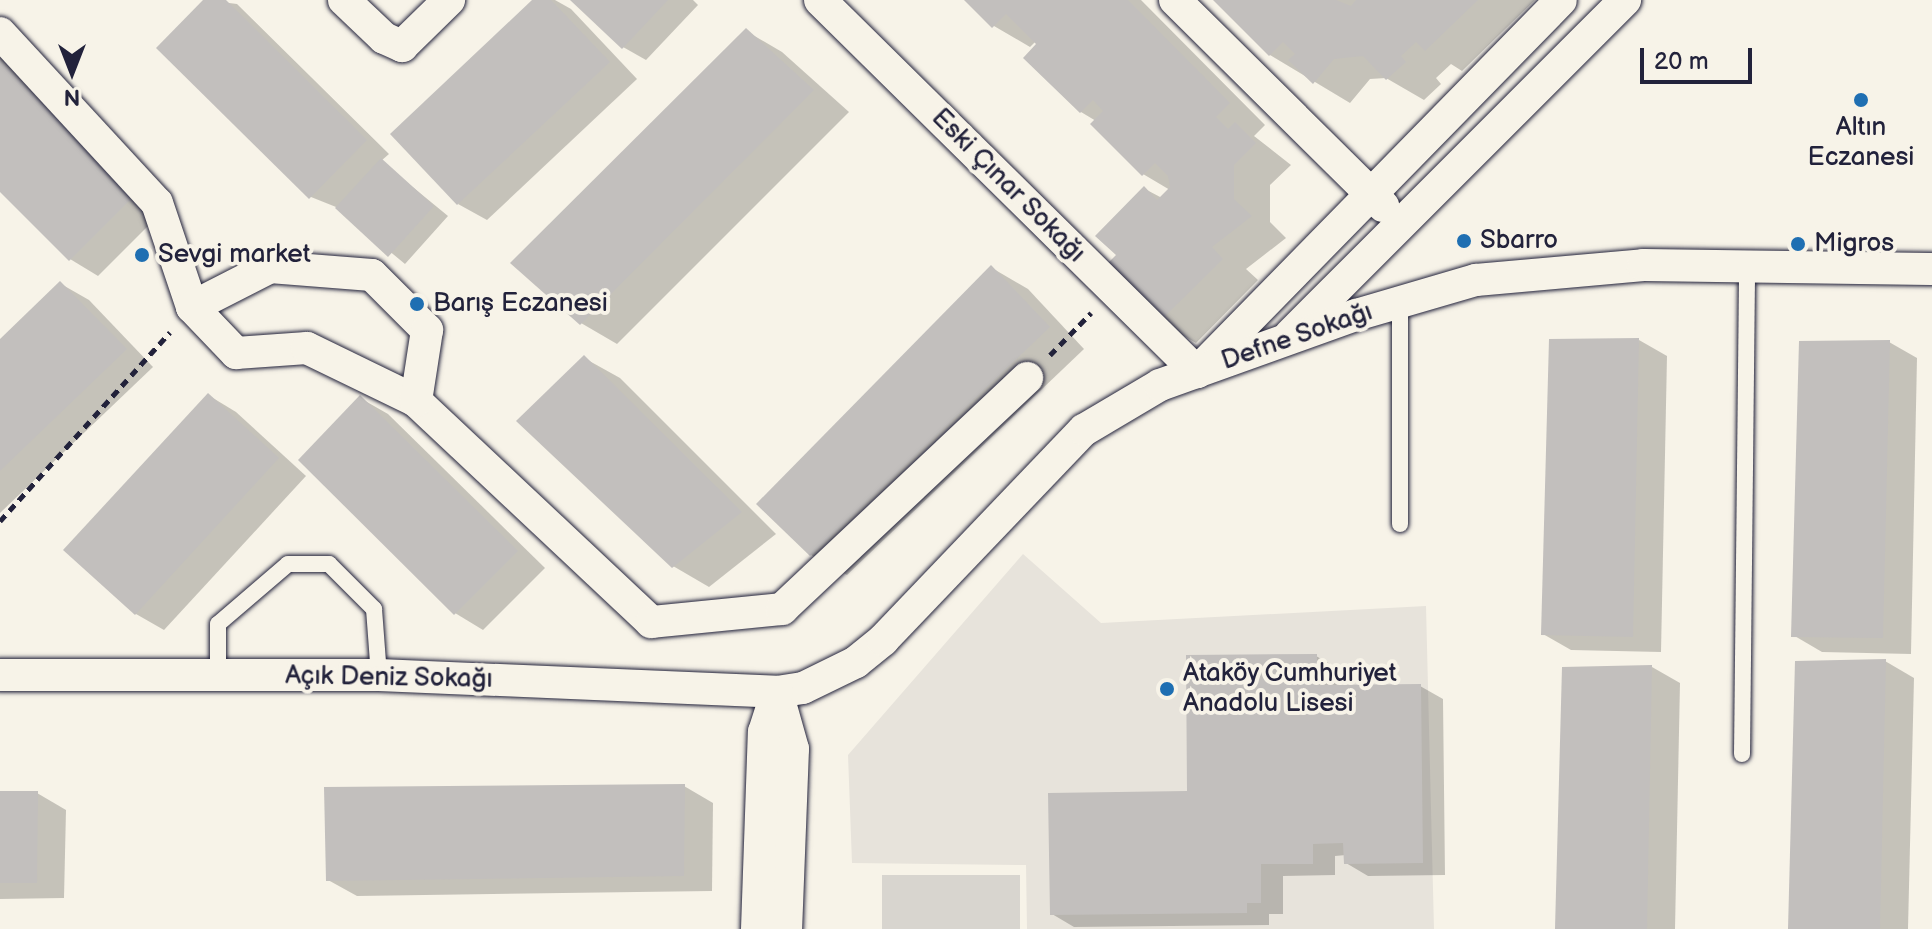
<!DOCTYPE html>
<html>
<head>
<meta charset="utf-8">
<style>
  body { margin:0 }
  #map { position:relative; width:1932px; height:929px; overflow:hidden; background:#f7f3e8; font-family:"Balsamiq Sans",sans-serif }
  div>[style] { position:absolute }
  .built>* { inset:0; background:#e7e3db }
  .green>* { inset:0; background:#d8d5cf }
  .shadow>* { inset:0; background:#0003 }
  .building>* { inset:0; background:#c2bfbd }
  .path>* { height:5px; margin-top:-2.5px; transform-origin:0; background:repeating-linear-gradient(90deg,#22223b 0 8px,transparent 0 14px) }
  .roads { filter:drop-shadow(0 0 2px #22223b) drop-shadow(0 0 2px #22223b) }
  .lane>* { height:16px; margin:-8px; padding:0 8px; transform-origin:8px; border-radius:8px; background:#f7f3e8 }
  .street>* { height:32px; margin:-16px; padding:0 16px; transform-origin:16px; border-radius:16px; background:#f7f3e8 }
  .dots>* { width:22px; height:22px; translate:-50% -50%; box-sizing:border-box; border:4px solid #f7f3e8; border-radius:50% }
  span { translate:-50% -50%; white-space:nowrap; text-align:center; line-height:1.15; -webkit-text-stroke:8px #f7f3e8; paint-order:stroke }
  .poi-label { font-size:26px; color:#22223b }
  .left { translate:0 -50%; text-align:left }
  .street-label { font-size:26px; color:#22223b }
  .north { position:absolute; left:32px; top:32px; width:80px; height:80px; -webkit-text-stroke:6px #f7f3e8; paint-order:stroke; rotate:180deg; font-size:22px; font-weight:700; line-height:32px; text-align:center; color:#22223b }
  .north::after { content:''; display:block; margin:auto; width:28px; height:36px; background:#22223b; clip-path:polygon(50% 0,100% 100%,50% 72%,0 100%) }
  .scale { position:absolute; left:1640px; top:48px; width:112px; height:36px; box-sizing:border-box; border:4px solid #22223b; border-top:0; padding-left:10px; font-size:24px; line-height:28px; white-space:nowrap; color:#22223b; -webkit-text-stroke:6px #f7f3e8; paint-order:stroke }
</style>
</head>
<body>
<div id="map">
  <div class="built">
    <i style="clip-path:polygon(1023px 554px,1101px 623px,1426px 606px,1434px 929px,1027px 929px,1026px 865px,852px 863px,848px 755px)"></i>
  </div>
  <div class="green">
    <i style="clip-path:polygon(882px 875px,1020px 875px,1020px 929px,882px 929px)"></i>
  </div>
  <div class="shadow">
    <i style="clip-path:polygon(206px 0,237px 4px,389px 154px,381px 161px,448px 216px,405px 264px,336px 207px,311px 197px)"></i>
    <i style="clip-path:polygon(535px 0,555px 0,571px 9px,637px 79px,487px 220px,458px 204px)"></i>
    <i style="clip-path:polygon(573px 0,693px 0,698px 5px,646px 60px,623px 47px)"></i>
    <i style="clip-path:polygon(967px 0,1141px 0,1265px 125px,1254px 136px,1291px 165px,1270px 185px,1270px 222px,1286px 238px,1246px 269px,1258px 280px,1196px 343px,1160px 322px,1119px 255px,1145px 189px,1162px 198px,1170px 190px,1143px 174px,1096px 121px,1081px 112px,1036px 41px,1030px 47px,994px 26px)"></i>
    <i style="clip-path:polygon(1216px 0,1535px 0,1462px 71px,1451px 64px,1436px 78px,1441px 84px,1424px 100px,1386px 78px,1370px 79px,1350px 103px,1270px 55px)"></i>
    <i style="clip-path:polygon(746px 31px,782px 52px,849px 112px,617px 344px,581px 323px)"></i>
    <i style="clip-path:polygon(0 52px,161px 213px,98px 276px,70px 259px,0 189px)"></i>
    <i style="clip-path:polygon(992px 268px,1028px 289px,1084px 349px,847px 575px,811px 555px)"></i>
    <i style="clip-path:polygon(61px 284px,89px 300px,153px 367px,0 513px,0 342px)"></i>
    <i style="clip-path:polygon(1639px 340px,1667px 356px,1661px 652px,1571px 650px,1543px 634px)"></i>
    <i style="clip-path:polygon(1889px 342px,1917px 358px,1911px 654px,1822px 652px,1793px 635px)"></i>
    <i style="clip-path:polygon(584px 358px,620px 378px,776px 534px,709px 587px,673px 566px)"></i>
    <i style="clip-path:polygon(208px 395px,236px 412px,306px 476px,164px 630px,136px 614px,66px 550px)"></i>
    <i style="clip-path:polygon(360px 398px,388px 414px,545px 568px,483px 630px,455px 613px)"></i>
    <i style="clip-path:polygon(1316px 656px,1339px 669px,1339px 687px,1420px 686px,1443px 699px,1445px 875px,1368px 876px,1346px 863px,1346px 855px,1335px 856px,1335px 875px,1283px 876px,1283px 914px,1269px 914px,1269px 925px,1074px 927px,1052px 914px,1189px 793px)"></i>
    <i style="clip-path:polygon(1885px 661px,1914px 678px,1908px 929px,1790px 929px)"></i>
    <i style="clip-path:polygon(1652px 667px,1680px 683px,1675px 929px,1557px 929px)"></i>
    <i style="clip-path:polygon(684px 786px,713px 803px,712px 891px,357px 896px,328px 880px)"></i>
    <i style="clip-path:polygon(0 793px,37px 793px,66px 810px,64px 898px,0 899px)"></i>
  </div>
  <div class="building">
    <i style="clip-path:polygon(203px 0,226px 0,367px 140px,309px 199px,156px 48px)"></i>
    <i style="clip-path:polygon(532px 0,551px 0,610px 62px,457px 205px,390px 134px)"></i>
    <i style="clip-path:polygon(570px 0,668px 0,622px 49px)"></i>
    <i style="clip-path:polygon(964px 0,1128px 0,1230px 103px,1216px 117px,1228px 129px,1235px 122px,1256px 143px,1234px 165px,1234px 199px,1252px 216px,1212px 247px,1223px 259px,1158px 323px,1103px 268px,1116px 255px,1095px 236px,1144px 186px,1157px 200px,1170px 187px,1168px 176px,1155px 163px,1142px 176px,1090px 124px,1103px 111px,1093px 100px,1080px 113px,1023px 58px,1036px 44px,1006px 14px,992px 28px)"></i>
    <i style="clip-path:polygon(1213px 0,1336px 0,1351px 6px,1356px 0,1478px 0,1425px 51px,1416px 42px,1401px 56px,1406px 62px,1386px 80px,1363px 56px,1334px 59px,1313px 84px,1288px 60px,1295px 54px,1283px 42px,1269px 56px)"></i>
    <i style="clip-path:polygon(746px 28px,814px 90px,580px 325px,510px 263px)"></i>
    <i style="clip-path:polygon(0 61px,134px 196px,69px 261px,0 192px)"></i>
    <i style="clip-path:polygon(381px 158px,434px 206px,388px 257px,335px 208px)"></i>
    <i style="clip-path:polygon(991px 265px,1050px 327px,810px 556px,756px 504px)"></i>
    <i style="clip-path:polygon(60px 281px,127px 349px,0 471px,0 339px)"></i>
    <i style="clip-path:polygon(1639px 338px,1633px 637px,1541px 635px,1549px 339px)"></i>
    <i style="clip-path:polygon(1890px 340px,1883px 638px,1791px 637px,1799px 341px)"></i>
    <i style="clip-path:polygon(584px 355px,742px 512px,672px 568px,516px 421px)"></i>
    <i style="clip-path:polygon(208px 393px,279px 458px,135px 615px,63px 550px)"></i>
    <i style="clip-path:polygon(360px 395px,518px 551px,454px 615px,298px 460px)"></i>
    <i style="clip-path:polygon(1317px 654px,1317px 685px,1421px 684px,1423px 863px,1344px 864px,1343px 843px,1313px 844px,1313px 864px,1261px 864px,1261px 903px,1247px 903px,1247px 913px,1050px 915px,1048px 793px,1187px 791px,1186px 655px)"></i>
    <i style="clip-path:polygon(1886px 659px,1880px 929px,1788px 929px,1795px 661px)"></i>
    <i style="clip-path:polygon(1652px 665px,1647px 929px,1555px 929px,1562px 667px)"></i>
    <i style="clip-path:polygon(685px 784px,684px 876px,326px 881px,324px 787px)"></i>
    <i style="clip-path:polygon(0 791px,38px 791px,37px 883px,0 883px)"></i>
  </div>
  <div class="path">
    <i style="left:1050px;top:355px;width:59px;rotate:-45.7deg"></i>
    <i style="left:0;top:521px;width:254px;rotate:-48deg"></i>
  </div>
  <div class="roads">
    <div class="lane">
      <i style="left:1400px;top:302px;width:222px;rotate:90deg"></i>
      <i style="left:218px;top:675px;width:51px;rotate:-90deg"></i>
      <i style="left:218px;top:624px;width:92px;rotate:-40.6deg"></i>
      <i style="left:288px;top:564px;width:41px"></i>
      <i style="left:329px;top:564px;width:64px;rotate:45deg"></i>
      <i style="left:374px;top:609px;width:66px;rotate:85.7deg"></i>
      <i style="left:1742px;top:754px;width:488px;rotate:-89.4deg"></i>
    </div>
    <div class="street">
      <i style="left:344px;top:0;width:55px;rotate:43.5deg"></i>
      <i style="left:384px;top:38px;width:20px;rotate:24deg"></i>
      <i style="left:402px;top:46px;width:66px;rotate:-44.4deg"></i>
      <i style="left:820px;top:0;width:530px;rotate:44.62deg"></i>
      <i style="left:1197px;top:372px;width:520px;rotate:-45.62deg"></i>
      <i style="left:1175px;top:0;width:293px;rotate:44.7deg"></i>
      <i style="left:0;top:33px;width:231px;rotate:47.3deg"></i>
      <i style="left:157px;top:203px;width:110px;rotate:71.4deg"></i>
      <i style="left:192px;top:307px;width:64px;rotate:46.3deg"></i>
      <i style="left:236px;top:353px;width:71px;rotate:-4deg"></i>
      <i style="left:307px;top:348px;width:121px;rotate:25.9deg"></i>
      <i style="left:416px;top:401px;width:323px;rotate:43.2deg"></i>
      <i style="left:651px;top:622px;width:132px;rotate:-5.7deg"></i>
      <i style="left:782px;top:609px;width:337px;rotate:-43.3deg"></i>
      <i style="left:192px;top:307px;width:88px;rotate:-27.1deg"></i>
      <i style="left:270px;top:267px;width:102px;rotate:4.5deg"></i>
      <i style="left:372px;top:275px;width:78px;rotate:45deg"></i>
      <i style="left:427px;top:330px;width:72px;rotate:98.8deg"></i>
      <i style="left:1290px;top:335px;width:474px;rotate:-45deg"></i>
      <i style="left:0;top:675px;width:379px"></i>
      <i style="left:379px;top:675px;width:398px;rotate:2.4deg"></i>
      <i style="left:777px;top:692px;width:26px;rotate:-9deg"></i>
      <i style="left:803px;top:688px;width:59px;rotate:-26.1deg"></i>
      <i style="left:856px;top:662px;width:35px;rotate:-39deg"></i>
      <i style="left:883px;top:640px;width:291px;rotate:-46.3deg"></i>
      <i style="left:1084px;top:430px;width:88px;rotate:-30.6deg"></i>
      <i style="left:1160px;top:385px;width:208px;rotate:-19.7deg"></i>
      <i style="left:1356px;top:315px;width:125px;rotate:-16.3deg"></i>
      <i style="left:1476px;top:280px;width:168px;rotate:-5.1deg"></i>
      <i style="left:1643px;top:265px;width:289px;rotate:0.8deg"></i>
      <i style="left:777px;top:692px;width:59px;rotate:74.3deg"></i>
      <i style="left:793px;top:749px;width:180px;rotate:92.2deg"></i>
      <i style="left:757px;top:929px;width:197px;rotate:-88deg"></i>
      <i style="left:764px;top:732px;width:42px;rotate:-72deg"></i>
    </div>
  </div>
  <div class="dots">
    <i style="left:1861px;top:100px;background:#1f6fb2"></i>
    <i style="left:1464px;top:241px;background:#1f6fb2"></i>
    <i style="left:1798px;top:244px;background:#1f6fb2"></i>
    <i style="left:142px;top:255px;background:#1f6fb2"></i>
    <i style="left:417px;top:304px;background:#1f6fb2"></i>
    <i style="left:1167px;top:689px;background:#1f6fb2"></i>
  </div>
  <div class="poi-label">
    <span style="left:1861px;top:143px">Altın<br>Eczanesi</span>
    <span class="left" style="left:1480px;top:241px">Sbarro</span>
    <span class="left" style="left:1814px;top:244px">Migros</span>
    <span class="left" style="left:158px;top:255px">Sevgi market</span>
    <span class="left" style="left:433px;top:304px">Barış Eczanesi</span>
    <span class="left" style="left:1183px;top:689px">Ataköy Cumhuriyet<br>Anadolu Lisesi</span>
  </div>
  <div class="street-label">
    <span style="left:1008px;top:186px;rotate:45deg">Eski Çınar Sokağı</span>
    <span style="left:1297px;top:337px;rotate:-19deg">Defne Sokağı</span>
    <span style="left:389px;top:678px;rotate:1deg">Açık Deniz Sokağı</span>
  </div>
  <div class="north">N</div>
  <div class="scale">20 m</div>
</div>
</body>
</html>
